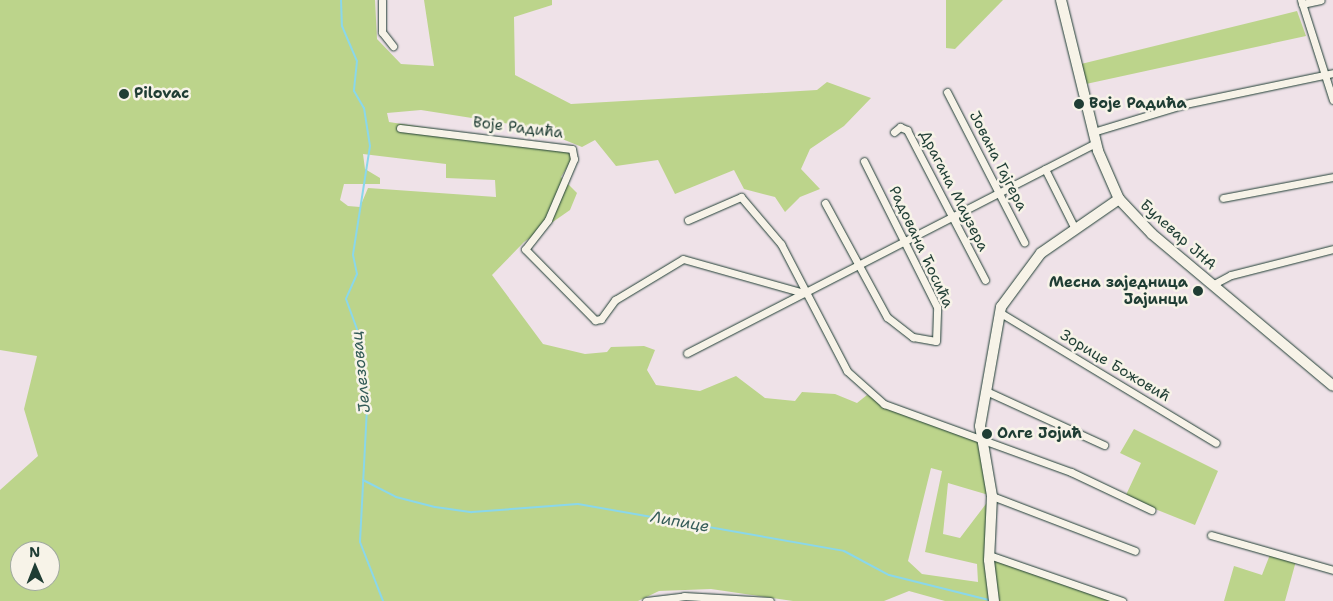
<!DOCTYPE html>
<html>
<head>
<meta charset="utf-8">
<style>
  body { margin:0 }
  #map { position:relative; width:1333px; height:601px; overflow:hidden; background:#efe2e8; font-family:"Shantell Sans",sans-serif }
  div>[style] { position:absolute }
  .green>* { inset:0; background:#bcd48b }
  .stream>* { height:2px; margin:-1px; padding:0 1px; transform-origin:1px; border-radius:1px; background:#8ad7ea }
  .roads { filter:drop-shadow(0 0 1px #1f3d34) drop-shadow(0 0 1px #1f3d34) }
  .street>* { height:7px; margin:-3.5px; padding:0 3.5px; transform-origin:3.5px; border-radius:3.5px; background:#f7f3e8 }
  .secondary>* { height:10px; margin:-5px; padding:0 5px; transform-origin:5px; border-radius:5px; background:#f7f3e8 }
  .dots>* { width:14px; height:14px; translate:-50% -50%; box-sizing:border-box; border:2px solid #f7f3e8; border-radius:50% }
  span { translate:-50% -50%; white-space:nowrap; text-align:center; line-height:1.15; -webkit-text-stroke:5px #f7f3e8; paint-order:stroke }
  .poi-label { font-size:15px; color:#1f3d34; font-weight:700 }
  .left { translate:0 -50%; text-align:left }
  .right { translate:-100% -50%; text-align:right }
  .street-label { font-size:15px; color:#1f3d34 }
  .water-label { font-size:16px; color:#345c58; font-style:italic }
  .north { position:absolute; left:10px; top:541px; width:50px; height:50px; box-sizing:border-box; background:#f7f3e8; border:1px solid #a1aaa0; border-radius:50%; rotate:359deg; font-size:14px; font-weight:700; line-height:20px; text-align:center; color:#1f3d34 }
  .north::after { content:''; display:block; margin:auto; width:18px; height:22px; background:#1f3d34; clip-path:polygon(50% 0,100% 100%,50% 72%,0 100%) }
</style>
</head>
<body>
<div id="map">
  <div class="green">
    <i style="clip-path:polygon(evenodd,0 0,375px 0,377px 39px,401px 64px,434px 66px,424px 0,552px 0,552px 5px,514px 17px,515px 75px,571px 104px,817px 90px,827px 82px,871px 98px,844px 126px,810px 149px,801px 169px,820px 189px,800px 197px,785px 212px,775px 197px,744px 189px,734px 170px,675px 194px,658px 160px,616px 166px,595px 140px,582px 147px,535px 128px,421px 110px,387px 113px,389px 122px,570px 150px,574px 156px,561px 177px,577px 193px,570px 210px,524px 242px,492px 275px,543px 344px,585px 354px,607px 352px,611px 347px,644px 346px,655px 350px,647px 370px,656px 385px,700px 391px,736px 376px,765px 398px,795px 401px,802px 392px,835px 394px,857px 403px,867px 395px,982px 443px,992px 496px,990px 555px,1122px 601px,994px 601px,990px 568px,988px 601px,945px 601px,909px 591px,884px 601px,793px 601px,711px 589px,659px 591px,638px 601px,0 601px,0 490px,38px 456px,24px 409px,37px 356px,0 350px,0 0,363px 154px,446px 164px,446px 178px,495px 180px,496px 197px,368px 188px,360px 207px,348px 206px,340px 200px,344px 184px,380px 184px,380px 178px,365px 169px,363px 154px,0 0,931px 468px,942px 471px,925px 552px,977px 564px,978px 582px,922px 574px,908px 561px,931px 468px,0 0,948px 483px,992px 496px,960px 538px,943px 534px,948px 483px,0 0,20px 551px,50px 551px,50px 581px,20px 581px,20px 551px)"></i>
    <i style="clip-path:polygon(946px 0,1003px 0,955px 49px,946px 48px)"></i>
    <i style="clip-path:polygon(1297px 11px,1306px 36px,1086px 84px,1081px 64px)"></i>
    <i style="clip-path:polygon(1134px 429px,1218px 471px,1195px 525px,1125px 497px,1141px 463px,1120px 453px)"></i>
    <i style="clip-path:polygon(1271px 552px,1296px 561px,1285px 601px,1224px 601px,1234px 566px,1262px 575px)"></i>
  </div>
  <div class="stream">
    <i style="left:341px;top:0;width:26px;rotate:88deg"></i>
    <i style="left:342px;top:26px;width:38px;rotate:67deg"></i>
    <i style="left:357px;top:61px;width:30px;rotate:96deg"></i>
    <i style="left:354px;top:91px;width:20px;rotate:60deg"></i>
    <i style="left:364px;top:108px;width:38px;rotate:81deg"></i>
    <i style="left:370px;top:146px;width:110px;rotate:98.9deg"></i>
    <i style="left:353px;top:255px;width:19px;rotate:78deg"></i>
    <i style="left:357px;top:274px;width:27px;rotate:114deg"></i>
    <i style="left:346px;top:299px;width:37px;rotate:70deg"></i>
    <i style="left:359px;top:334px;width:74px;rotate:83.8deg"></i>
    <i style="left:367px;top:408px;width:134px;rotate:93deg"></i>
    <i style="left:360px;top:542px;width:63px;rotate:68.7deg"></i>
    <i style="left:363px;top:480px;width:37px;rotate:27deg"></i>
    <i style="left:396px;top:497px;width:40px;rotate:14.4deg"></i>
    <i style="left:435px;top:507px;width:37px;rotate:8deg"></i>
    <i style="left:472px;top:512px;width:106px;rotate:-4.3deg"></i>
    <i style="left:578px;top:504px;width:270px;rotate:10deg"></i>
    <i style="left:844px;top:551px;width:51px;rotate:28.1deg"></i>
    <i style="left:889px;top:575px;width:103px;rotate:14deg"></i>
  </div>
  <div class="roads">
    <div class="street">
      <i style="left:382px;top:0;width:32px;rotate:90deg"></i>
      <i style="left:382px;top:32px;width:18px;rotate:52deg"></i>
      <i style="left:1301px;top:0;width:105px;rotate:72.3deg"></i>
      <i style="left:1302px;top:4px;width:19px;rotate:-12deg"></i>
      <i style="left:947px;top:92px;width:169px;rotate:62.8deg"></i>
      <i style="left:400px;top:128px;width:173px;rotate:7deg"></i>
      <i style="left:572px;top:149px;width:10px;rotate:79deg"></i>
      <i style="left:574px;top:159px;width:66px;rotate:113.1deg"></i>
      <i style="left:548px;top:220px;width:37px;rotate:128deg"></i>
      <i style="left:525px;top:249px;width:100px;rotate:45.4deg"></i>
      <i style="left:595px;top:320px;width:6px;rotate:-9deg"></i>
      <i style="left:601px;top:319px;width:24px;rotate:-54deg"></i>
      <i style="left:615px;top:300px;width:79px;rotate:-31.1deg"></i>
      <i style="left:683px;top:259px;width:126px;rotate:15.7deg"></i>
      <i style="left:894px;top:132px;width:8px;rotate:-40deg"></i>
      <i style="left:900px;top:127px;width:8px;rotate:23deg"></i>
      <i style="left:907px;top:130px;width:169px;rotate:62.5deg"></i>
      <i style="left:1093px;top:132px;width:96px;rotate:-16.9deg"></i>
      <i style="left:1185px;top:104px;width:151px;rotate:-11.8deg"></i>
      <i style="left:1045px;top:169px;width:67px;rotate:63.4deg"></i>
      <i style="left:1223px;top:198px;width:112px;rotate:-10.8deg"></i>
      <i style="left:825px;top:203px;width:130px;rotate:61.5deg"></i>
      <i style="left:887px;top:317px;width:33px;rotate:38deg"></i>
      <i style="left:913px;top:337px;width:23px;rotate:10deg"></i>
      <i style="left:936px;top:341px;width:34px;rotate:-88deg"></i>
      <i style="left:937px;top:307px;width:163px;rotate:-116.6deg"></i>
      <i style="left:688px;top:220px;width:58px;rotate:-23.5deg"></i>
      <i style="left:741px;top:197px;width:62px;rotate:49.6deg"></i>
      <i style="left:781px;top:244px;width:143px;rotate:62.5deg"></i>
      <i style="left:847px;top:371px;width:50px;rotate:41.7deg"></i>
      <i style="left:884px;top:404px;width:199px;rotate:20deg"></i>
      <i style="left:1071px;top:472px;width:89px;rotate:25.4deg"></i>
      <i style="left:1212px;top:285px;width:21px;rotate:-28deg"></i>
      <i style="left:1231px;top:275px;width:105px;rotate:-14.3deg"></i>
      <i style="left:999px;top:312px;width:253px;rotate:31.1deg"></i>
      <i style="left:687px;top:353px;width:460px;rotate:-27.2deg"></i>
      <i style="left:986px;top:391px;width:130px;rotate:24.6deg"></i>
      <i style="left:992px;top:496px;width:153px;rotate:21deg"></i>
      <i style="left:1211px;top:535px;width:127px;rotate:16deg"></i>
      <i style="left:989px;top:555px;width:141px;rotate:19.1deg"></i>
      <i style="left:646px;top:601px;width:38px;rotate:-7deg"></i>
      <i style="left:684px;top:596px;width:86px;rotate:3.3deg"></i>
    </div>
    <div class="secondary">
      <i style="left:1061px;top:0;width:155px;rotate:76.2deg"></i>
      <i style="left:1098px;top:151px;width:52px;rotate:66.4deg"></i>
      <i style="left:1119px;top:199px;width:48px;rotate:46.7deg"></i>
      <i style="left:1152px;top:234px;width:236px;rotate:40deg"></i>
      <i style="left:994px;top:601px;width:41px;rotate:-97deg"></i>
      <i style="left:989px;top:560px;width:64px;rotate:-87.3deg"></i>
      <i style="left:992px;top:496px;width:71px;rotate:-99.7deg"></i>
      <i style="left:980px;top:426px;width:121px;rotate:-80deg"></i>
      <i style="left:1001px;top:307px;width:67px;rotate:-53.5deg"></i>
      <i style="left:1041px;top:253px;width:95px;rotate:-34.7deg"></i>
    </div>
  </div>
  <div class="dots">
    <i style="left:124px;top:94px;background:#1f3d34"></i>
    <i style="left:1079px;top:104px;background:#1f3d34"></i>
    <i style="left:1198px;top:291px;background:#1f3d34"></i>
    <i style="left:987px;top:434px;background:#1f3d34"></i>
  </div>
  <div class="poi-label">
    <span class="left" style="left:134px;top:94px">Pilovac</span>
    <span class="left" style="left:1089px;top:104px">Воје Радића</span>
    <span class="right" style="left:1188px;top:291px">Месна заједница<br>Јајинци</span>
    <span class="left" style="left:997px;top:434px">Олге Јојић</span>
  </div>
  <div class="street-label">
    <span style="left:518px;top:128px;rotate:7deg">Воје Радића</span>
    <span style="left:998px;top:161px;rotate:63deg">Јована Гајгера</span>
    <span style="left:954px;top:191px;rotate:63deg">Драгана Маузера</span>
    <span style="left:1178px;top:235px;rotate:42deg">Булевар ЈНА</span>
    <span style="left:921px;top:247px;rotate:65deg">Радована Ћосића</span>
    <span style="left:1115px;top:366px;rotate:31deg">Зорице Божовић</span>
  </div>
  <div class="water-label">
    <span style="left:361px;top:372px;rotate:-96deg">Јелезовац</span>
    <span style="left:680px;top:522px;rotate:10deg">Липице</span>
  </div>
  <div class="north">N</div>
</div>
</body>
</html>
